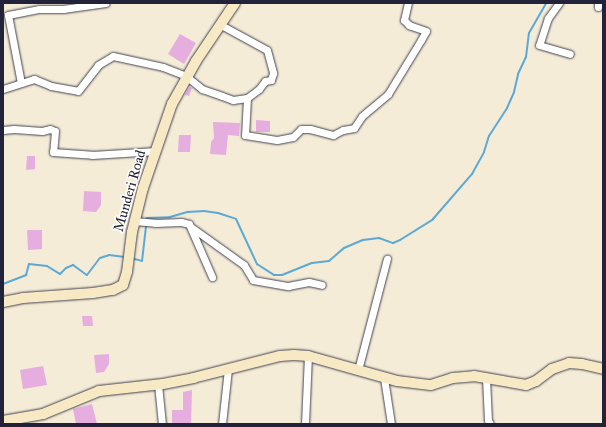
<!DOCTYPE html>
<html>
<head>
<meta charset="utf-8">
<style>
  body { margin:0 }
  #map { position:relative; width:606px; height:427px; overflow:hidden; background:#f4ecd7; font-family:"IM FELL Great Primer",serif }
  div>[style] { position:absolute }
  .stream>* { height:2px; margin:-1px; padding:0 1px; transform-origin:1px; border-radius:1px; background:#5ca9d5 }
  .building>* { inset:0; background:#e5aede }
  .roads { filter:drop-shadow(0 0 1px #424052) drop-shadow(0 0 1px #424052) }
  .minor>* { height:7px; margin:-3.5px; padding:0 3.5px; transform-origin:3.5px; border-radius:3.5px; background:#fff }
  .secondary>* { height:10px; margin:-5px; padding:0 5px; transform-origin:5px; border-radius:5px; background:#f7e9c3 }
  span { translate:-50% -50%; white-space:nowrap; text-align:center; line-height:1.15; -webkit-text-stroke:3.5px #fdfcf7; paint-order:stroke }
  .street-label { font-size:14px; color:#22223b }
  .frame { position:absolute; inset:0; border:4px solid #22223b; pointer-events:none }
</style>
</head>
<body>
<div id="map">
  <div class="stream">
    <i style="left:131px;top:258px;width:11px;rotate:15deg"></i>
    <i style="left:142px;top:261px;width:43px;rotate:-83.4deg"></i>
    <i style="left:147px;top:218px;width:23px;rotate:-2deg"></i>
    <i style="left:170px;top:217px;width:19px;rotate:-16deg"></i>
    <i style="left:188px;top:212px;width:16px;rotate:-4deg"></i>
    <i style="left:204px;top:211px;width:14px;rotate:8deg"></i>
    <i style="left:218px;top:213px;width:19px;rotate:18deg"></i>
    <i style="left:236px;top:219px;width:50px;rotate:65deg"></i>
    <i style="left:257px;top:264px;width:20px;rotate:33deg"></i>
    <i style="left:274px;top:275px;width:8px"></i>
    <i style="left:282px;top:275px;width:32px;rotate:-22deg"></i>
    <i style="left:312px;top:263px;width:17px;rotate:-7deg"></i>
    <i style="left:329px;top:261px;width:20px;rotate:-41deg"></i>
    <i style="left:344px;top:248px;width:21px;rotate:-23deg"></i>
    <i style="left:363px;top:240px;width:16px;rotate:-7deg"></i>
    <i style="left:379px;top:238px;width:15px;rotate:20deg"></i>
    <i style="left:393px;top:243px;width:8px;rotate:-23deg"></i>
    <i style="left:400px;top:240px;width:39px;rotate:-32deg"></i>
    <i style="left:433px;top:219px;width:60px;rotate:-49.1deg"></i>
    <i style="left:472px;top:174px;width:25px;rotate:-61deg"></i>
    <i style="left:484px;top:152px;width:17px;rotate:-73deg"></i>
    <i style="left:489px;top:136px;width:33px;rotate:-57deg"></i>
    <i style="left:507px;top:108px;width:17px;rotate:-66deg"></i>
    <i style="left:514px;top:92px;width:18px;rotate:-77deg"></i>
    <i style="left:518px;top:74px;width:19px;rotate:-65deg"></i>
    <i style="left:526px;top:57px;width:24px;rotate:-83deg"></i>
    <i style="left:529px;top:33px;width:34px;rotate:-60deg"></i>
    <i style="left:3px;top:284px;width:25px;rotate:-21deg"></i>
    <i style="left:26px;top:275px;width:11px;rotate:-75deg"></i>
    <i style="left:29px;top:264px;width:18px;rotate:6deg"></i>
    <i style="left:47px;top:266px;width:15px;rotate:32deg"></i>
    <i style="left:60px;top:274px;width:8px;rotate:-45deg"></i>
    <i style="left:66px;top:268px;width:8px;rotate:-23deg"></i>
    <i style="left:73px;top:265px;width:17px;rotate:36deg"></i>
    <i style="left:87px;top:275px;width:21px;rotate:-53deg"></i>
    <i style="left:100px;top:258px;width:9px;rotate:-18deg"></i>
    <i style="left:109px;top:255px;width:16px;rotate:7deg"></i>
  </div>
  <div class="building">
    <i style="clip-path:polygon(180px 34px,196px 43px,184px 64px,168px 54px)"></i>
    <i style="clip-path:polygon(189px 87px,192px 88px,189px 96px,185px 95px)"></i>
    <i style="clip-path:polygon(256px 120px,270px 121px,270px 132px,256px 132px)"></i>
    <i style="clip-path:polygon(213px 122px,240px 123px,239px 136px,228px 135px,226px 155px,210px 154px,211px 142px,214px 138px)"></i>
    <i style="clip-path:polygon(179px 135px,191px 135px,190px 152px,178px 152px)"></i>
    <i style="clip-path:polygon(27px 156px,35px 156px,35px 169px,26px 170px)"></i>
    <i style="clip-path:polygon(84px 191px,101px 192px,101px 205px,96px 212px,83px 211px)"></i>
    <i style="clip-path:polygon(27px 230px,42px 230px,42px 249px,28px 250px)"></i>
    <i style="clip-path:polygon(82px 316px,92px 316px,93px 326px,83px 326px)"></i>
    <i style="clip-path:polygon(109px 354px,109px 364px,104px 372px,96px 373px,94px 355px)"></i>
    <i style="clip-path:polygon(43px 366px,47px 385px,23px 389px,20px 370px)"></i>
    <i style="clip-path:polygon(192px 390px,191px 424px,172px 424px,172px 410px,183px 410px,183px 392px)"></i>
    <i style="clip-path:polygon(92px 404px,97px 424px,76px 424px,73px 409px)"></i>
  </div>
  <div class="roads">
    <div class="minor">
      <i style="left:559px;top:3px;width:19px;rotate:126deg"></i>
      <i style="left:548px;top:18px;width:28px;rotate:108deg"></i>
      <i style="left:539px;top:45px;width:32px;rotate:16deg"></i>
      <i style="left:598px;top:7px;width:4px;rotate:-90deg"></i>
      <i style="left:221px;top:25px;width:52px;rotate:28.5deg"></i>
      <i style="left:267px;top:50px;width:24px;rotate:75deg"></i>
      <i style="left:273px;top:73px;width:7px;rotate:106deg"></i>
      <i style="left:271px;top:80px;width:6px;rotate:171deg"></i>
      <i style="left:265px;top:81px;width:10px;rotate:127deg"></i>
      <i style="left:259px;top:89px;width:15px;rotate:143deg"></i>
      <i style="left:247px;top:98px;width:37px;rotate:93deg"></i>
      <i style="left:245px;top:135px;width:32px;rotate:9deg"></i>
      <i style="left:277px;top:140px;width:16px;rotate:-11deg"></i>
      <i style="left:293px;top:137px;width:11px;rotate:-45deg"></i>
      <i style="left:301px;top:129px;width:9px"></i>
      <i style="left:310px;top:129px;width:24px;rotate:15deg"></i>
      <i style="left:333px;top:135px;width:11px;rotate:-27deg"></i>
      <i style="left:343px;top:130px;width:11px;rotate:-10deg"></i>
      <i style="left:354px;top:128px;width:14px;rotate:-56deg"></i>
      <i style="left:362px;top:116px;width:34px;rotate:-40deg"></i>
      <i style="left:388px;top:94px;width:63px;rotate:-58.6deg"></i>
      <i style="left:421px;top:40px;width:10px;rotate:-61deg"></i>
      <i style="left:426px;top:31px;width:18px;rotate:-161deg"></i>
      <i style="left:409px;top:25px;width:7px;rotate:-135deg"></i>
      <i style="left:404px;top:20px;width:17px;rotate:-77deg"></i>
      <i style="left:21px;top:83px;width:69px;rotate:-100.8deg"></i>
      <i style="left:8px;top:15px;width:32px;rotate:-11deg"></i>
      <i style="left:39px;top:9px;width:24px"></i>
      <i style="left:63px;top:9px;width:43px;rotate:-7.9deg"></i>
      <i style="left:3px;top:89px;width:33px;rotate:-18deg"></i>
      <i style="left:34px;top:79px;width:18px;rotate:22deg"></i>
      <i style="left:51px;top:86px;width:27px;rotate:10deg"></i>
      <i style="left:78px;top:91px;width:33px;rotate:-52deg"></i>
      <i style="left:98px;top:65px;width:17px;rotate:-31deg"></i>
      <i style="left:113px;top:56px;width:51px;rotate:12.4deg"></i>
      <i style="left:163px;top:67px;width:25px;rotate:21deg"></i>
      <i style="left:186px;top:76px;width:21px;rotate:39deg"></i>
      <i style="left:202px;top:89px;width:21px;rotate:19deg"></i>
      <i style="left:222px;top:96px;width:12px;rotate:20deg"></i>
      <i style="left:233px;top:100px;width:14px;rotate:-8deg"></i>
      <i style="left:3px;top:130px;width:11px;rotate:-5deg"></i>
      <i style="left:14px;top:129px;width:28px;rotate:4deg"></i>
      <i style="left:42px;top:131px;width:8px;rotate:-14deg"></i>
      <i style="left:50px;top:129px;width:5px;rotate:22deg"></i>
      <i style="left:55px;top:131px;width:21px;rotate:95deg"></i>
      <i style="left:53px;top:152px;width:39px;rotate:4deg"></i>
      <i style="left:92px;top:155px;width:64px;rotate:-3.6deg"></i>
      <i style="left:134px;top:221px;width:21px;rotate:5deg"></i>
      <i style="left:155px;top:223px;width:26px;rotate:-2deg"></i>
      <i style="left:181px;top:222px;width:8px;rotate:14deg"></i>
      <i style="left:189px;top:224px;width:58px;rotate:66.5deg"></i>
      <i style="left:191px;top:227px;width:65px;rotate:35.6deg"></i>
      <i style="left:244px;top:265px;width:17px;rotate:59deg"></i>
      <i style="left:253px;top:280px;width:36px;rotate:10deg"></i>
      <i style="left:288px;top:286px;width:21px;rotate:-11deg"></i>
      <i style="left:309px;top:282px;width:13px;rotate:13deg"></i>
      <i style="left:358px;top:370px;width:115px;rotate:-75.4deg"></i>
      <i style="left:384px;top:378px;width:47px;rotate:81.3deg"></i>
      <i style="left:486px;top:378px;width:42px;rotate:87.3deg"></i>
      <i style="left:488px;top:420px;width:4px;rotate:63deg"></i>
      <i style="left:158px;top:384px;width:40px;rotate:84.3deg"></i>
      <i style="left:222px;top:424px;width:55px;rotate:-83.8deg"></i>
      <i style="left:305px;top:424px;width:68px;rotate:-87.5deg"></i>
    </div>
    <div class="secondary">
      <i style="left:3px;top:302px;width:20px;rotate:-11deg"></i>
      <i style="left:23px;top:298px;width:70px;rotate:-4.1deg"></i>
      <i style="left:93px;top:293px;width:20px;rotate:-9deg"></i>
      <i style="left:113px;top:290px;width:11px;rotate:-27deg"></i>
      <i style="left:123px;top:285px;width:14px;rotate:-73deg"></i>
      <i style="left:127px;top:272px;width:40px;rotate:-82.9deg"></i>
      <i style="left:132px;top:232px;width:45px;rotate:-76deg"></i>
      <i style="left:143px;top:188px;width:89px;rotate:-71deg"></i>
      <i style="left:172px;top:104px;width:49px;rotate:-60.8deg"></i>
      <i style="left:196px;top:61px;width:70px;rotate:-56.1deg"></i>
      <i style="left:3px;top:421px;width:41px;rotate:-9.9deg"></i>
      <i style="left:43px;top:414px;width:61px;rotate:-22.3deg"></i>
      <i style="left:99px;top:391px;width:64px;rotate:-6.2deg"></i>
      <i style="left:163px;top:384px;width:31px;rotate:-11deg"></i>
      <i style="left:193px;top:378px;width:90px;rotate:-14.2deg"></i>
      <i style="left:280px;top:356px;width:14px;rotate:-4deg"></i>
      <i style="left:294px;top:355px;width:14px;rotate:4deg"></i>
      <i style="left:308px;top:356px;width:92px;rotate:15.7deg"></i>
      <i style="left:397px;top:381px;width:34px;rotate:7deg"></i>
      <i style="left:431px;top:385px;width:23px;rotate:-18deg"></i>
      <i style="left:453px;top:378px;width:21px;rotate:-5deg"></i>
      <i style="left:474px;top:376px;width:53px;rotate:9.8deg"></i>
      <i style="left:526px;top:385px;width:11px;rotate:-22deg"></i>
      <i style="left:536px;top:381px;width:20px;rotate:-37deg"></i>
      <i style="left:552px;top:369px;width:18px;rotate:-19deg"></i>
      <i style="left:569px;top:363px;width:13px;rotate:4deg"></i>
      <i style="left:582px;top:364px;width:22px;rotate:13deg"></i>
    </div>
  </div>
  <div class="street-label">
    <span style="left:130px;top:191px;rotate:-74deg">Munderi Road</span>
  </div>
  <div class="frame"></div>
</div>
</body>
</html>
